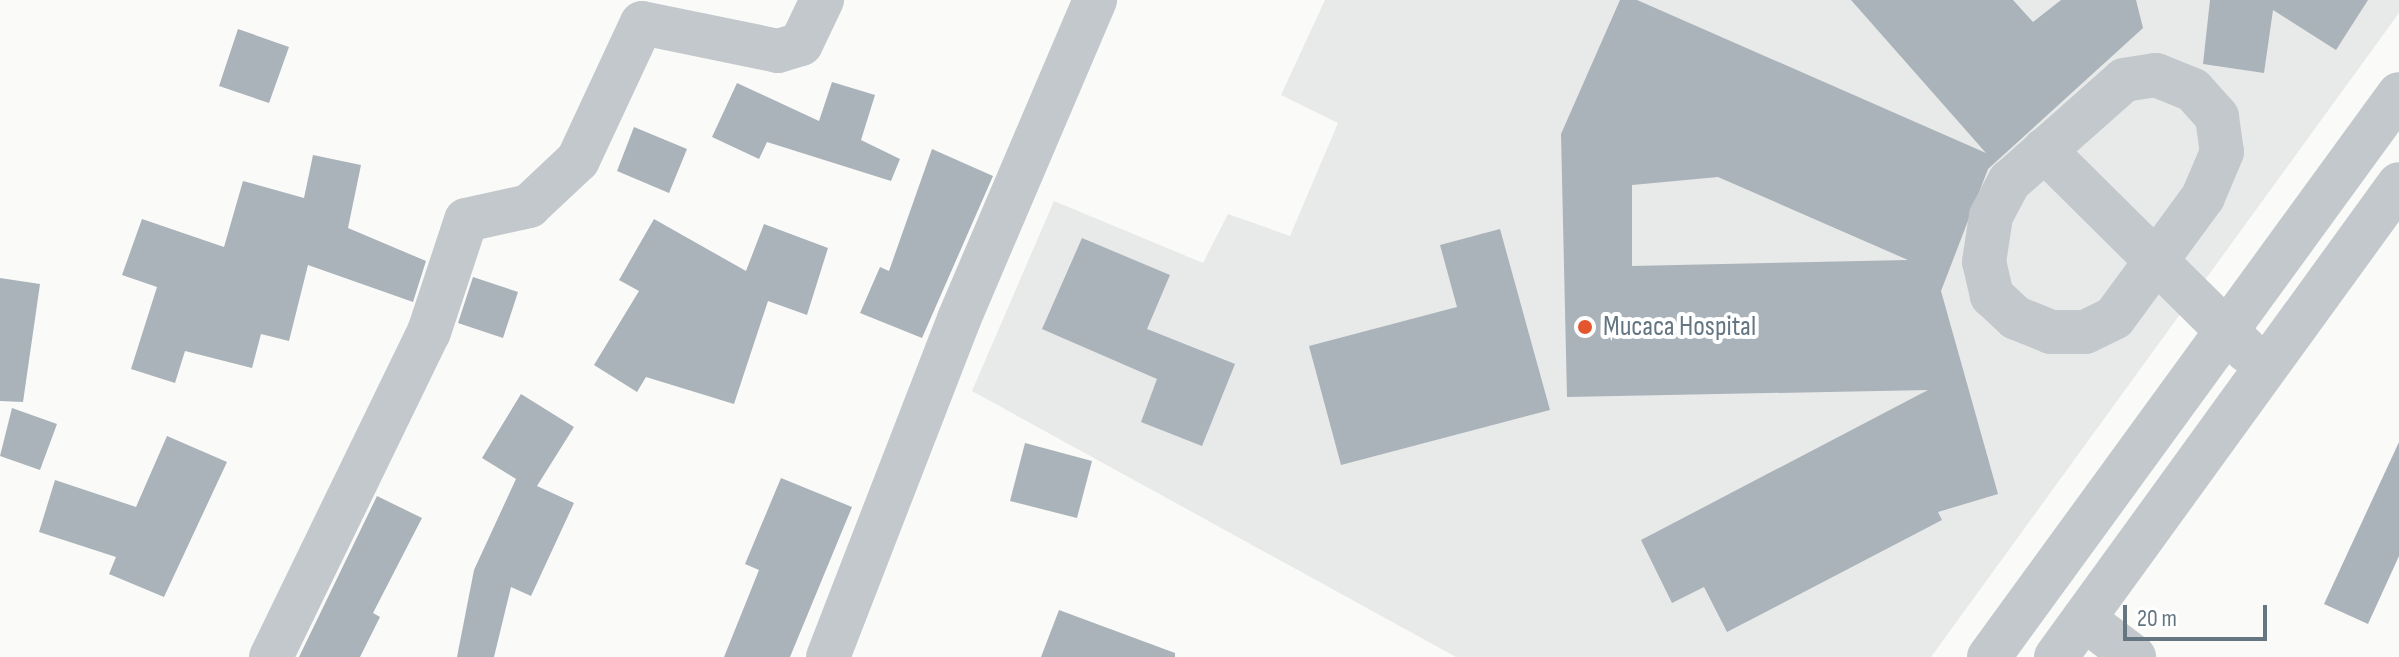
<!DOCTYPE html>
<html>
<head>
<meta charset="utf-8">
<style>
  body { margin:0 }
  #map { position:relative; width:2399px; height:657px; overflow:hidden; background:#fafaf8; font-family:"Sofia Sans Condensed",sans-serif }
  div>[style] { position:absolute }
  .built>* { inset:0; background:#e8e9e9 }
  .building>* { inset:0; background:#aab3b9 }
  .minor>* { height:44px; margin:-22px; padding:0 22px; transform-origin:22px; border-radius:22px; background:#c3c8cc }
  .dots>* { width:22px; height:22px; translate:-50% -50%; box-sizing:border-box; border:4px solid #fff; border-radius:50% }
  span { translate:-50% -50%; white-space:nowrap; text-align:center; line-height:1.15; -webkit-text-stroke:8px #fff; paint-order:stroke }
  .poi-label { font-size:28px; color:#657683 }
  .left { translate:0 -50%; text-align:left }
  .scale { position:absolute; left:2123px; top:605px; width:144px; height:36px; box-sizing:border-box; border:4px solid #657683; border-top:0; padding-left:10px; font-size:24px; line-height:28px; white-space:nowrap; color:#657683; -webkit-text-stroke:6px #fff; paint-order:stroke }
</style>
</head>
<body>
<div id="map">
  <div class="built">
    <i style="clip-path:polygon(1325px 0,2399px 0,2399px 13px,1931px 657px,1456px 657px,972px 391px,1054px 201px,1203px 263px,1228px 214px,1290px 236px,1338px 123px,1281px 95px)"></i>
  </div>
  <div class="building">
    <i style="clip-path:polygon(evenodd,1620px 0,1637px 0,1986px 153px,1851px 0,2013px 0,2033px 22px,2061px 0,2136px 0,2143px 28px,1988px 169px,1941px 291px,1998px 494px,1938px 512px,1942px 520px,1727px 632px,1704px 587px,1672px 603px,1641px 540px,1928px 390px,1567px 397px,1561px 134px,1620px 0,1718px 177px,1908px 260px,1632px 266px,1632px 185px,1718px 177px)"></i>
    <i style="clip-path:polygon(2210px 0,2368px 0,2336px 50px,2273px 10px,2264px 73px,2203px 64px)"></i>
    <i style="clip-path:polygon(238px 29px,289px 47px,269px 103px,219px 86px)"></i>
    <i style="clip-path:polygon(832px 82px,875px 95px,861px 140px,900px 159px,891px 181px,767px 142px,759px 159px,712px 137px,737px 83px,819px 121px)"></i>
    <i style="clip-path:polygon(634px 127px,687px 149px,669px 193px,617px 171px)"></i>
    <i style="clip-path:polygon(932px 149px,993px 176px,922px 338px,860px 313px,880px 267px,889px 271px)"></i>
    <i style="clip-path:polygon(313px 155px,361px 165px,348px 228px,426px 261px,413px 302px,308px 265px,289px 341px,261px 334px,252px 368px,185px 351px,175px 383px,131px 369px,157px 287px,122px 275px,142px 219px,224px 247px,243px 181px,304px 198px)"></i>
    <i style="clip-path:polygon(654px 219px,746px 271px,764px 224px,828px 248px,807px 315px,768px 301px,734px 404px,646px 377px,637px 392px,594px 365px,639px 291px,619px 280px)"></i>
    <i style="clip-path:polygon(1500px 229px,1550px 410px,1341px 465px,1309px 346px,1457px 307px,1440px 245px)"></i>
    <i style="clip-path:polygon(1082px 238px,1170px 275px,1147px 329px,1235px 364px,1202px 446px,1141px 422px,1157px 379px,1042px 329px)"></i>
    <i style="clip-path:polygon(473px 277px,518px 292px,503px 338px,458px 323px)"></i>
    <i style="clip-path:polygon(0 278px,40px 284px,23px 402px,0 401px)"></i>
    <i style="clip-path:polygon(521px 394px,574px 427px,537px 486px,574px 503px,531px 596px,511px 587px,494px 657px,457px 657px,474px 570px,516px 479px,482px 458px)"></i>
    <i style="clip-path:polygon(12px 408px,57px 424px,40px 470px,0 456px)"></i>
    <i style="clip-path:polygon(167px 436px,227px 462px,164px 597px,109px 574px,116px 557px,39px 532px,55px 480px,136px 507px)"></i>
    <i style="clip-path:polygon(2399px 442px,2399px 556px,2368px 624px,2324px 604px)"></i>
    <i style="clip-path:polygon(1025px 443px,1092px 461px,1077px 518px,1010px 501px)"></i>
    <i style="clip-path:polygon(781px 478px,852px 507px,790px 657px,724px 657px,759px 570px,745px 564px)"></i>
    <i style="clip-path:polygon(377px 496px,422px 518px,373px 613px,380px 617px,360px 657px,299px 657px)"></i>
    <i style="clip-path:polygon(1059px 610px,1175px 653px,1175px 657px,1041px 657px)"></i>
  </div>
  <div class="minor">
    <i style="left:2156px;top:75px;width:40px;rotate:22deg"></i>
    <i style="left:2193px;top:90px;width:36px;rotate:48deg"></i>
    <i style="left:2217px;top:117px;width:35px;rotate:82deg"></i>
    <i style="left:2222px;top:152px;width:49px;rotate:112.9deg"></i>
    <i style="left:2203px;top:197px;width:150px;rotate:126.3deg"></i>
    <i style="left:2114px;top:318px;width:32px;rotate:154deg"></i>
    <i style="left:2085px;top:332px;width:34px;rotate:180deg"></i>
    <i style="left:2051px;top:332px;width:38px;rotate:-158deg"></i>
    <i style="left:2016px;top:318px;width:33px;rotate:-137deg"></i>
    <i style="left:1992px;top:296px;width:35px;rotate:-103deg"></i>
    <i style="left:1984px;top:262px;width:47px;rotate:-81.3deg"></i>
    <i style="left:1991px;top:216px;width:40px;rotate:-62deg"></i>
    <i style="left:2010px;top:181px;width:152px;rotate:-41.5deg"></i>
    <i style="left:2124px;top:80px;width:32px;rotate:-9deg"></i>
    <i style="left:2044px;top:150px;width:286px;rotate:44.7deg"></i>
    <i style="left:2084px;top:619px;width:63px;rotate:37.2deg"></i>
    <i style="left:271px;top:657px;width:361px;rotate:-64.1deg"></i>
    <i style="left:429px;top:332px;width:118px;rotate:-71.7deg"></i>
    <i style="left:466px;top:220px;width:65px;rotate:-12.5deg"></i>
    <i style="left:529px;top:206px;width:67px;rotate:-43.2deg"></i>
    <i style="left:578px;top:160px;width:151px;rotate:-65deg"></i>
    <i style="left:642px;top:23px;width:139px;rotate:11.6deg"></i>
    <i style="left:778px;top:51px;width:24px;rotate:-17deg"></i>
    <i style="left:801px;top:44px;width:49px;rotate:-64.5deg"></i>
    <i style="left:828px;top:657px;width:362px;rotate:-68.8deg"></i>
    <i style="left:959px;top:319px;width:347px;rotate:-66.9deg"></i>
    <i style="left:1989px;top:657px;width:696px;rotate:-53.94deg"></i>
    <i style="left:2056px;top:657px;width:584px;rotate:-54.05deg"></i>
  </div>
  <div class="dots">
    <i style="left:1585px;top:327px;background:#e4572e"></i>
  </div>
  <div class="poi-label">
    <span class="left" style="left:1603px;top:327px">Mucaca Hospital</span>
  </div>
  <div class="scale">20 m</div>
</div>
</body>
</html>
